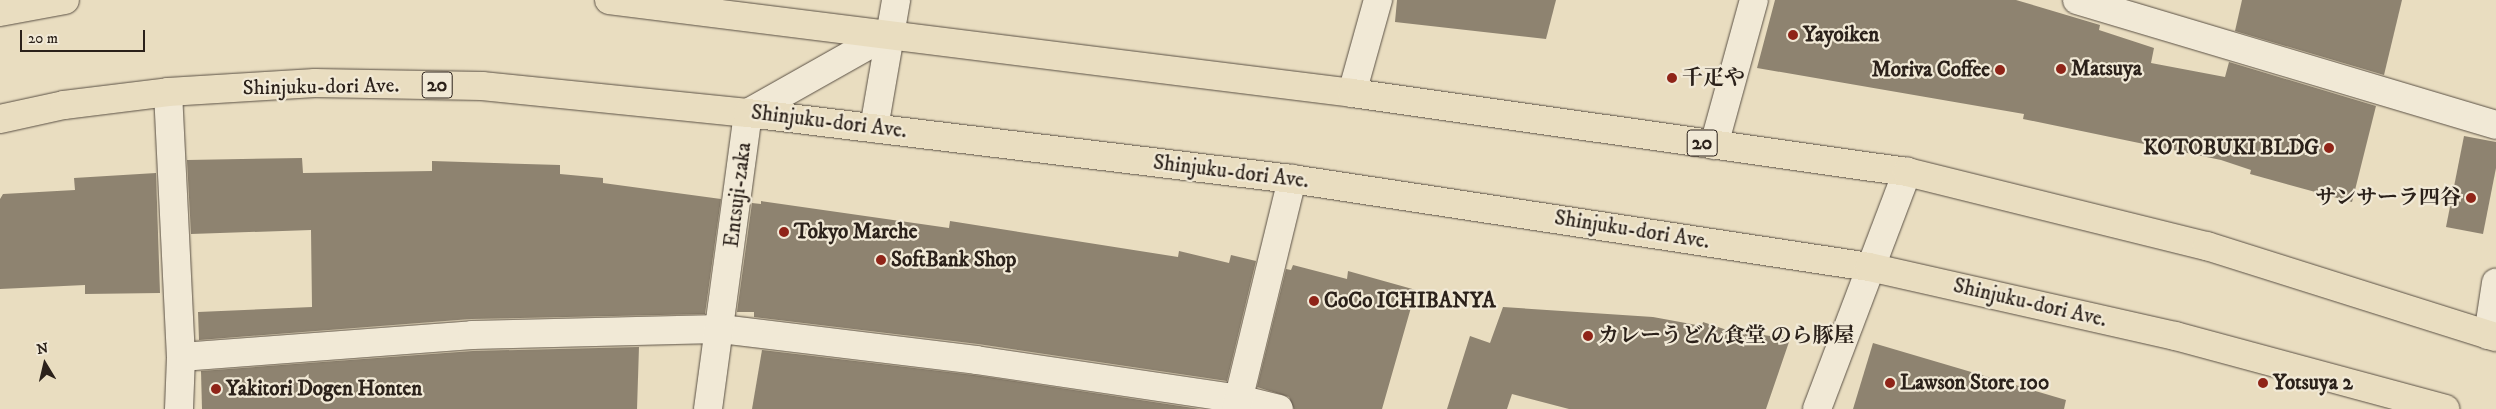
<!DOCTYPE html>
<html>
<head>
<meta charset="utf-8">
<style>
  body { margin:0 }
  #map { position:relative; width:2496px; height:409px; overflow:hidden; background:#e9ddc0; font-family:"IM FELL DW Pica","Noto Serif JP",serif }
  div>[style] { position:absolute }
  .building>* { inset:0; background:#8e8370 }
  .roads { filter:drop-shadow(0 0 1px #5a5044) drop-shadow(0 0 1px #5a5044) }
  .minor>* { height:28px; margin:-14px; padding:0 14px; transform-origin:14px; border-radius:14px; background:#f1e9d6 }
  .highway>* { height:28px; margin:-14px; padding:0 14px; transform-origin:14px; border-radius:14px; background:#e9ddc0 }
  .dots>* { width:14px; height:14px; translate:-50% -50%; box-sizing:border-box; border:2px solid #f1e9d6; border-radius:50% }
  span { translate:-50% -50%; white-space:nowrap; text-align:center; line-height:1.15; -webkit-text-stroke:4.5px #f1e9d6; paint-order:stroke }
  .shield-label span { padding:1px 4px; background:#f1e9d6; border:1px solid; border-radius:4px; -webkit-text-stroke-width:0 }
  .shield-label { font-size:20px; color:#2b211a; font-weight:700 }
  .poi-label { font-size:21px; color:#2b211a; font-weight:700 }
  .left { translate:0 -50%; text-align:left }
  .right { translate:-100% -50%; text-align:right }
  .street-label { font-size:21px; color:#2b211a }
  .north { position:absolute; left:20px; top:339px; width:50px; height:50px; -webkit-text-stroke:4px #f1e9d6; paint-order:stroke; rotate:351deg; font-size:14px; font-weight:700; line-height:20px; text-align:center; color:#2b211a }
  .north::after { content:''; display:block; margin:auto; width:18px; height:22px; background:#2b211a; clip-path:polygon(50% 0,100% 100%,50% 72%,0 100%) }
  .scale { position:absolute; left:20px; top:30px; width:125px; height:22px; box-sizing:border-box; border:2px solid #2b211a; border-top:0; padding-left:6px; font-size:15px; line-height:18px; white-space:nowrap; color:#2b211a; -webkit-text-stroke:4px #f1e9d6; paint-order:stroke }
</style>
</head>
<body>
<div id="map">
  <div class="building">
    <i style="clip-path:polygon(1397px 0,1556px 0,1546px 39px,1395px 22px)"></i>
    <i style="clip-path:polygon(1775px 0,2016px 0,2100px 25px,2099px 30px,2154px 48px,2151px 63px,2225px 77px,2229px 62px,2376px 106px,2352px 202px,2250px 174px,2251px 170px,2221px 160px,2023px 119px,2024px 114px,1757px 68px)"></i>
    <i style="clip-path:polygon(2242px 0,2402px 0,2384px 75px,2235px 31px)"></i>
    <i style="clip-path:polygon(2464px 136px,2496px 142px,2496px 168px,2483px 234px,2446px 227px)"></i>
    <i style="clip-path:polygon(302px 158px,303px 173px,432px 171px,432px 161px,560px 165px,560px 174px,603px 178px,603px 183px,721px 199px,705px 314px,471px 319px,199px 340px,198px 312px,312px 307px,311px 230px,191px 234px,187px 160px)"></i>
    <i style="clip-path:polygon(156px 173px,160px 293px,85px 294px,85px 285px,0 289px,0 199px,3px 194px,75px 190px,74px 178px)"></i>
    <i style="clip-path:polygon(761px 201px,949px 228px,950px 221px,1178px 257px,1179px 251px,1229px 263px,1231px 255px,1256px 261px,1227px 381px,978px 344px,754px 317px,754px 312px,737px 312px,752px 203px,761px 204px)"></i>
    <i style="clip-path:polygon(1293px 265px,1347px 279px,1348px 271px,1416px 290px,1382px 409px,1294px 409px,1289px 397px,1257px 387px,1286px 269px,1291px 270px)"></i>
    <i style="clip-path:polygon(1503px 307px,1653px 317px,1702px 326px,1703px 322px,1724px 329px,1790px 339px,1766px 409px,1569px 409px,1512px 394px,1507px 409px,1447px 409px,1470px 336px,1490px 343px)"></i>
    <i style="clip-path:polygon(1873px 343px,2066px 400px,2064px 409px,1853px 409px)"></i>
    <i style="clip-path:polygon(639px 347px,637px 409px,202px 409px,201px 371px,473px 351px)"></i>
    <i style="clip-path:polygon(762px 350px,974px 375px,1200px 409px,752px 409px)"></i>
  </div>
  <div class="roads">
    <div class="minor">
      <i style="left:2077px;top:0;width:437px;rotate:16.6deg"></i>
      <i style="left:168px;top:92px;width:265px;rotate:87.2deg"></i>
      <i style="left:181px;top:357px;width:52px;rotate:92.2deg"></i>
      <i style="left:1352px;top:93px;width:97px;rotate:-74.4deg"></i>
      <i style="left:874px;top:128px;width:130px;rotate:-80.2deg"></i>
      <i style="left:1714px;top:145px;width:150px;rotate:-74.6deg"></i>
      <i style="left:2488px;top:335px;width:53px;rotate:-81.3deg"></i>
      <i style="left:181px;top:357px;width:292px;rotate:-4.3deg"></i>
      <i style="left:472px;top:335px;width:249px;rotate:-1.4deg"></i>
      <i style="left:721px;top:329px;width:257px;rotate:6.9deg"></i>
      <i style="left:976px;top:360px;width:266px;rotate:8.4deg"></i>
      <i style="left:1239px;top:399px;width:41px;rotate:14deg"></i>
      <i style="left:708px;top:409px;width:299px;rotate:-82.3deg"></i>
      <i style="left:748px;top:113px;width:163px;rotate:-29.4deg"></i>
      <i style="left:1236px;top:409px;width:237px;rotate:-76.3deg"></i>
      <i style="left:1817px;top:409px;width:254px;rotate:-69.2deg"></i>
    </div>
    <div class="highway">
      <i style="left:609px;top:0;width:749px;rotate:7.13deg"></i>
      <i style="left:1352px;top:93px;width:561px;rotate:8.1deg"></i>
      <i style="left:1907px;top:172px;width:309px;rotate:13.9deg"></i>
      <i style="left:2207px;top:246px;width:303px;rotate:17.5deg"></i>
      <i style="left:0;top:12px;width:66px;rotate:-10.5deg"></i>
      <i style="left:0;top:119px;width:66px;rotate:-12.3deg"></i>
      <i style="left:64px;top:105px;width:105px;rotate:-7.1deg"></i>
      <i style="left:168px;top:92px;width:147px;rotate:-3.5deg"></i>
      <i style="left:315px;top:83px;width:167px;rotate:1deg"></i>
      <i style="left:482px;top:86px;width:267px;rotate:5.8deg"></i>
      <i style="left:748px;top:113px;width:548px;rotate:6.92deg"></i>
      <i style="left:1292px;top:179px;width:584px;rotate:8.67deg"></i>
      <i style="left:1869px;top:267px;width:314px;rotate:12.7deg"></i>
      <i style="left:2175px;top:336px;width:280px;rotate:15.1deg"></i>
    </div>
  </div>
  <div class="dots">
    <i style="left:1793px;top:35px;background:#8f2418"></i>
    <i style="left:2061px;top:69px;background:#8f2418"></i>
    <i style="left:2000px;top:70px;background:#8f2418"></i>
    <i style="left:1672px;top:78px;background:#8f2418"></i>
    <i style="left:2329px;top:148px;background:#8f2418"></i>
    <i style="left:2471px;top:198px;background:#8f2418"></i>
    <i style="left:784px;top:232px;background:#8f2418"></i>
    <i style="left:881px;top:260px;background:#8f2418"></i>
    <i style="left:1314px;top:301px;background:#8f2418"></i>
    <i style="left:1588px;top:336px;background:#8f2418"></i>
    <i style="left:1890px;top:383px;background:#8f2418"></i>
    <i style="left:2263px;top:383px;background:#8f2418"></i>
    <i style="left:216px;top:389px;background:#8f2418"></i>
  </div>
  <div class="shield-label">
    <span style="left:437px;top:85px">20</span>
    <span style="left:1702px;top:143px">20</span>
  </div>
  <div class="poi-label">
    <span class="left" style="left:1803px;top:35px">Yayoiken</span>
    <span class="left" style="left:2071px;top:69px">Matsuya</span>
    <span class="right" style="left:1990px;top:70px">Moriva Coffee</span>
    <span class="left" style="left:1682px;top:78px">千疋や</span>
    <span class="right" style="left:2319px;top:148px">KOTOBUKI BLDG</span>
    <span class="right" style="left:2461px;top:198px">サンサーラ四谷</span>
    <span class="left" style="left:794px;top:232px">Tokyo Marche</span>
    <span class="left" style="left:891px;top:260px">SoftBank Shop</span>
    <span class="left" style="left:1324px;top:301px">CoCo ICHIBANYA</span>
    <span class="left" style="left:1598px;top:336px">カレーうどん食堂 のら豚屋</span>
    <span class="left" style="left:1900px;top:383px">Lawson Store 100</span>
    <span class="left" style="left:2273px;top:383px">Yotsuya 2</span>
    <span class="left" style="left:226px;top:389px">Yakitori Dogen Honten</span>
  </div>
  <div class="street-label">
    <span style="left:321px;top:87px;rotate:-1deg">Shinjuku-dori Ave.</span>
    <span style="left:829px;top:122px;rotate:7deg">Shinjuku-dori Ave.</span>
    <span style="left:1231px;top:172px;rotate:7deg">Shinjuku-dori Ave.</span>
    <span style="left:738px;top:195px;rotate:-83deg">Entsuji-zaka</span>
    <span style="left:1632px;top:230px;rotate:9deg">Shinjuku-dori Ave.</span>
    <span style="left:2030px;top:303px;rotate:13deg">Shinjuku-dori Ave.</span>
  </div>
  <div class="north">N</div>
  <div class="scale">20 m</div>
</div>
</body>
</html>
